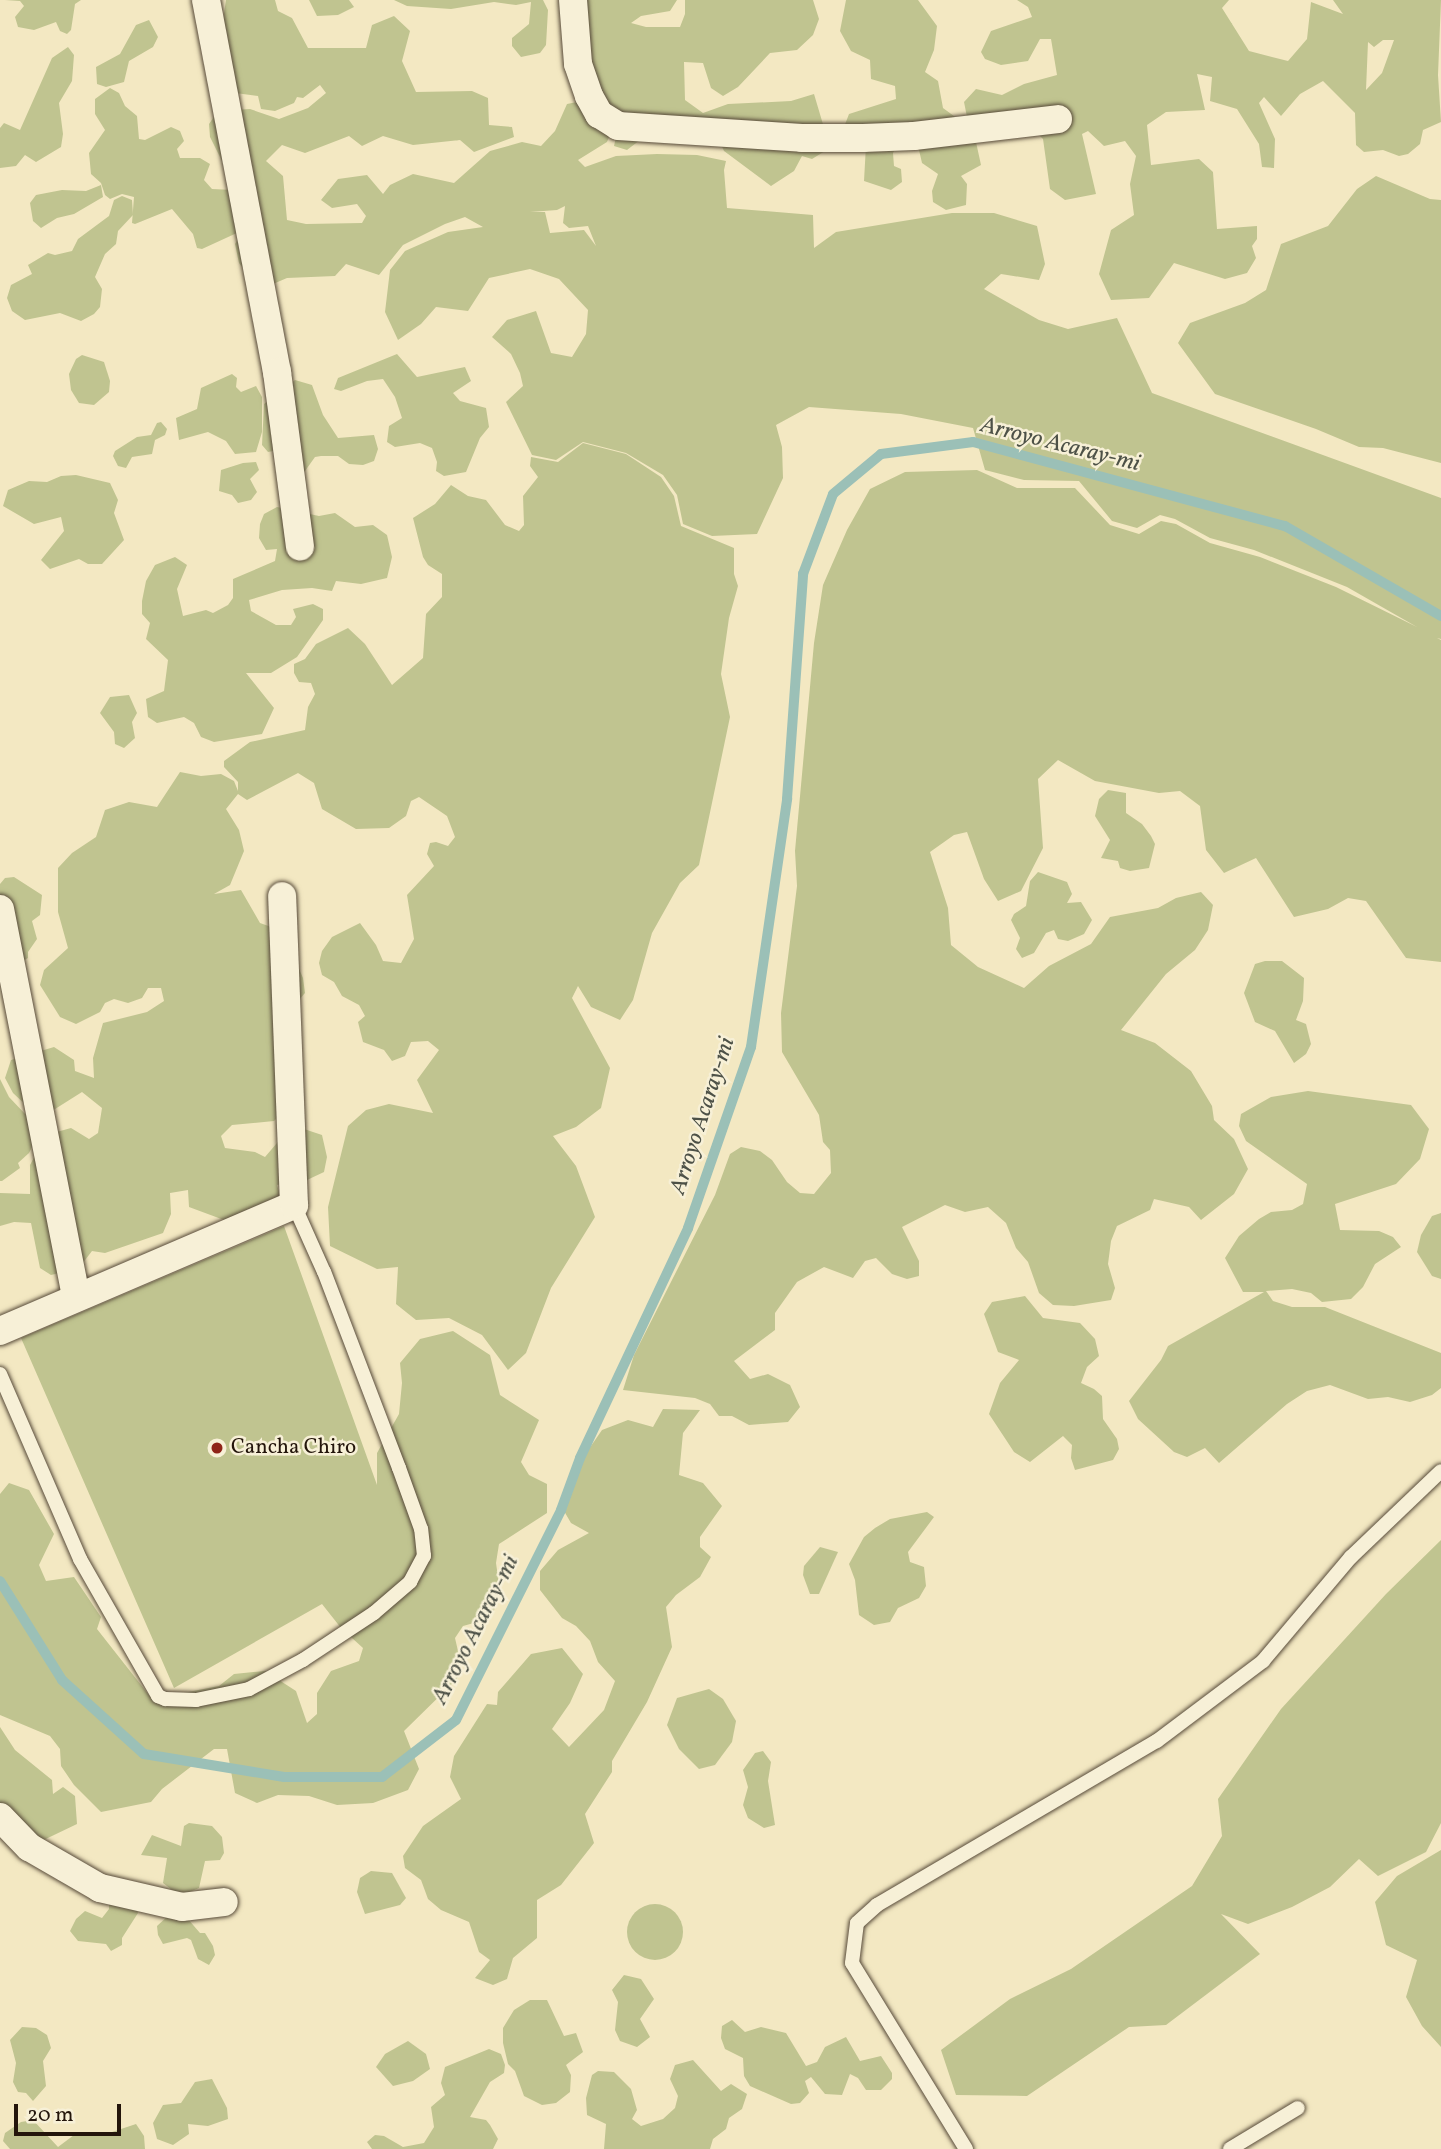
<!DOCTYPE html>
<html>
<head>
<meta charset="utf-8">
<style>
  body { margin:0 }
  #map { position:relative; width:1441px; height:2149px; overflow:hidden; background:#f3e8c2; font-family:Vollkorn,serif }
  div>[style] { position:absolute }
  .green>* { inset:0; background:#c0c490 }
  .round { border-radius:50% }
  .stream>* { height:10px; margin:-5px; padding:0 5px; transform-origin:5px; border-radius:5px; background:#9bc0b7 }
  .roads { filter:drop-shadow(0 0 2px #574a39) drop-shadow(0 0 2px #574a39) }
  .lane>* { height:14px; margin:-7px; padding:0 7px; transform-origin:7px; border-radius:7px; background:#f7f0d7 }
  .street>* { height:28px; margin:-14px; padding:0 14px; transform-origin:14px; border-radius:14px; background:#f7f0d7 }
  .dots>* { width:19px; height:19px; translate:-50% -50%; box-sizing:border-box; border:4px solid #f7f0d7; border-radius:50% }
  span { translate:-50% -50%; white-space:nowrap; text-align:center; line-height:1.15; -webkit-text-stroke:5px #f7f0d7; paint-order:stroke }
  .poi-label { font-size:21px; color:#23150b }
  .left { translate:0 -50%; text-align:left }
  .water-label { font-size:23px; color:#4d5147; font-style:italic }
  .scale { position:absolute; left:14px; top:2104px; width:107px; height:32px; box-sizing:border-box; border:4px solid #23150b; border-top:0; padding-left:9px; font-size:21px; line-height:24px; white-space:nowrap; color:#23150b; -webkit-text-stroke:5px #f7f0d7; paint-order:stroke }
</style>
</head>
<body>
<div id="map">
  <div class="green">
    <i style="clip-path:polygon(5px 0,81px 0,75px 4px,71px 30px,67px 34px,60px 31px,56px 22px,34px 30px,18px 27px,15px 17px,24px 6px,20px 1px)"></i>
    <i style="clip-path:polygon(evenodd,226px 0,275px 0,278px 11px,292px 18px,308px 48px,366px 48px,372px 25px,394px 16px,410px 31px,402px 61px,416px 92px,472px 91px,488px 98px,489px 125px,512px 127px,514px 137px,474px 152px,460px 140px,413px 145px,383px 136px,362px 146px,349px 136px,305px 153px,282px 145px,266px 161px,283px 176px,287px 220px,306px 224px,362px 223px,366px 216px,357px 204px,332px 208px,321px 200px,338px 179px,367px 175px,383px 194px,390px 185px,413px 174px,454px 183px,490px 151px,522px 142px,541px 146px,555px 131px,567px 104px,582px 101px,582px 0,677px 0,670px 11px,641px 16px,631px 23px,646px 27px,680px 27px,685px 14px,685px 0,813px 0,819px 19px,813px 35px,797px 50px,770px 53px,738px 87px,723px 96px,711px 88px,703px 63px,684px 62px,685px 100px,703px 113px,728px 104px,791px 101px,814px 94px,825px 131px,825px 151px,812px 159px,802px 156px,794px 171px,771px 186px,724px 151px,718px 138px,640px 140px,627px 150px,614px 146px,618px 128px,615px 122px,607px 142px,578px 160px,585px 167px,616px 156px,657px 154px,697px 155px,726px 161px,724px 170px,727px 208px,813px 215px,814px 248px,836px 232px,952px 213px,994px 213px,1037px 226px,1045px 264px,1039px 280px,1001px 274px,984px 289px,1039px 320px,1068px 329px,1117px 318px,1152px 393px,1441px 498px,1441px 639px,1437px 638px,1441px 640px,1441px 962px,1406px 958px,1366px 901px,1348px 898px,1328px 909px,1294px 917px,1256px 858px,1224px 873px,1206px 850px,1200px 806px,1180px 791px,1159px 793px,1095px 781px,1058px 760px,1038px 779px,1043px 848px,1021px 891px,998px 901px,984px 879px,967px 832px,954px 835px,930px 852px,948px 908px,951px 945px,978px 967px,1024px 988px,1049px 966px,1091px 944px,1110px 917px,1158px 908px,1176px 898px,1201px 892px,1213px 905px,1208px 930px,1195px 950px,1166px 974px,1121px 1030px,1155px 1043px,1191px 1071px,1212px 1106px,1214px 1120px,1234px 1139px,1248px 1169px,1234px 1194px,1201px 1220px,1189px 1207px,1154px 1199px,1150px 1210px,1117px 1226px,1111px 1241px,1108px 1264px,1115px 1288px,1111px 1300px,1074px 1306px,1053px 1305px,1039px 1293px,1028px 1262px,1016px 1248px,1006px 1223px,988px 1207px,965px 1212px,945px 1205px,902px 1227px,919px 1261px,919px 1276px,907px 1279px,892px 1274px,876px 1258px,865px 1261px,853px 1278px,824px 1267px,797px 1282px,775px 1313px,775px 1330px,734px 1361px,750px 1379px,768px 1374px,790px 1385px,800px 1407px,788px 1422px,749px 1425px,732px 1416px,719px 1416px,710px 1404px,695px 1398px,623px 1390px,634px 1355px,715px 1195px,730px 1154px,741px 1147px,760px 1151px,772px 1160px,787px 1182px,800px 1193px,814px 1194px,831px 1173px,830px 1150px,823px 1142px,819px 1115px,782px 1052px,781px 1013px,797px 886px,795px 851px,814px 643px,823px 585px,847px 530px,870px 489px,905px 472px,977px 470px,1017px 488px,1075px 488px,1110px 525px,1139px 534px,1161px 521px,1176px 524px,1210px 543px,1260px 557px,1336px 587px,1417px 627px,1347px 587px,1254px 550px,1210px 538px,1175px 519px,1160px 515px,1137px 528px,1112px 521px,1079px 481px,1024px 480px,985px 470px,973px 428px,901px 414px,809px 407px,776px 425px,782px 447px,783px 478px,757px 534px,712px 536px,683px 524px,677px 495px,663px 475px,626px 453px,583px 442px,556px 460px,532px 455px,506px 402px,523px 386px,520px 373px,511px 354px,492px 337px,507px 320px,536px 311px,551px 353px,572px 357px,586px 334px,588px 310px,559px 279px,530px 269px,489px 278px,468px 311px,436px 307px,421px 324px,398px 340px,385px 312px,390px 270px,405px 251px,448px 232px,483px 227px,465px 217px,445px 224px,403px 245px,379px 275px,346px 264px,335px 276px,287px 278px,266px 287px,253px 282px,239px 263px,235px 244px,244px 228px,232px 167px,222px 161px,210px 137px,209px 124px,218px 111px,250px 109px,279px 119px,308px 108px,326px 93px,320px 85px,303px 98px,297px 97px,294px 103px,275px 111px,261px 109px,258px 96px,228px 92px,223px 20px,226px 0,565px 206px,563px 223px,569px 228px,588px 226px,596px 246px,584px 230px,550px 233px,545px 212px,530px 212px,557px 210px,565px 206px)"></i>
    <i style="clip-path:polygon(309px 0,349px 0,354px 7px,338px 15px,317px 16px)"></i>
    <i style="clip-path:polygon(394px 0,543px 0,548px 10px,546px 45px,540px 53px,521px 57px,512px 46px,512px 38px,529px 24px,531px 2px,516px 5px,494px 2px,451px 9px,407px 6px)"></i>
    <i style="clip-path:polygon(846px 0,918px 0,937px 26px,934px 50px,925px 72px,938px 81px,943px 108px,962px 122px,976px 142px,981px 165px,961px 176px,967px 184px,966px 205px,946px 210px,933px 202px,932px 191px,938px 174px,922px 163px,919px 150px,924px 133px,902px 136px,893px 153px,894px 166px,901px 169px,902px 182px,891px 190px,864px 181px,866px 145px,844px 127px,849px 114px,896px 99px,895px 86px,871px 79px,870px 60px,851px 51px,840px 31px)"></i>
    <i style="clip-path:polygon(evenodd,1017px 0,1229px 0,1222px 8px,1249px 51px,1288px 61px,1307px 39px,1311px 2px,1343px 14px,1333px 0,1441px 0,1438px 75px,1441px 122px,1423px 130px,1420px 144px,1408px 154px,1399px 156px,1383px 150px,1364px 152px,1356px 145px,1355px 113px,1323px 81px,1300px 94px,1281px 116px,1264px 97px,1259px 103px,1275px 139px,1274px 168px,1262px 167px,1259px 144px,1237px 109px,1210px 101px,1212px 77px,1197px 74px,1205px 110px,1166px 112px,1147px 125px,1151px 165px,1199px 159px,1213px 172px,1217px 229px,1257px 226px,1257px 239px,1252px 246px,1256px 258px,1247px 273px,1225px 279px,1174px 263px,1149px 298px,1111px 300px,1099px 274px,1111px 230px,1134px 215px,1130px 184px,1136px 156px,1125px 141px,1104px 146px,1088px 131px,1082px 134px,1096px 194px,1065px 200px,1050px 189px,1043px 139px,1029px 125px,968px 122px,964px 102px,976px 89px,1002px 95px,1024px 84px,1057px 75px,1051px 39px,1040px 39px,1028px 61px,1001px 65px,985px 59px,981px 52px,991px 31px,1032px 17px,1028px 7px,1017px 0,1383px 40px,1394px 40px,1382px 73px,1366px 90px,1368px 42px,1374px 47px,1383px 40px)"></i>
    <i style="clip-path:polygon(149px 20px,158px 37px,153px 47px,129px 61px,124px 82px,106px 87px,97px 84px,96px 67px,120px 54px,136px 25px)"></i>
    <i style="clip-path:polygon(68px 47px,74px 55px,72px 81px,59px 103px,63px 134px,61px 147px,36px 162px,25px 155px,16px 166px,0 168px,0 128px,4px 123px,20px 130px,52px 58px)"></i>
    <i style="clip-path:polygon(110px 88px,119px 93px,125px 106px,137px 116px,139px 139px,145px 140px,171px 127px,180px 131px,184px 141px,177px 149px,180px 158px,200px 158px,210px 164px,204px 180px,212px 189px,233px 190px,239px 232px,202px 249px,197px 248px,193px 234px,172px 209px,135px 224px,132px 223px,134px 197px,122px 194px,110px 199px,105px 195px,101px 183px,91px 174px,89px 153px,105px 130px,95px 114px,95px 99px)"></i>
    <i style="clip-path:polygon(1376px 176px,1430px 199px,1441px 200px,1441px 463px,1383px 448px,1359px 447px,1316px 429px,1215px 394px,1178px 343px,1190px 323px,1245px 303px,1266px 290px,1281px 244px,1328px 226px,1357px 189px)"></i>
    <i style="clip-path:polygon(101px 185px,103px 197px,74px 214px,57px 218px,41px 228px,33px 221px,30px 203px,36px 195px,62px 190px,86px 191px)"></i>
    <i style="clip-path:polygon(122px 196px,132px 200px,133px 215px,118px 231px,116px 244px,105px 254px,95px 277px,102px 289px,100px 307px,94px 314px,81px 321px,60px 313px,25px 320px,12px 311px,7px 298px,11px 285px,32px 274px,28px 265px,48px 253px,55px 255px,72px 251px,78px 239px,109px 216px,114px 200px)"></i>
    <i style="clip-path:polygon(397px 354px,417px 377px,465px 367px,471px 381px,453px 393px,460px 401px,486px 408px,489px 427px,480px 438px,466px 472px,444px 476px,436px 471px,437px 462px,432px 448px,420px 443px,395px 447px,387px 442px,389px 426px,402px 418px,395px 397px,383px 379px,367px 381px,341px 391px,334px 389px,338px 378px)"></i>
    <i style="clip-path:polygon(82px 355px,104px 362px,110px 381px,109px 392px,94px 405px,79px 403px,71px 390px,69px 374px,76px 359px)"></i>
    <i style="clip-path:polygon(232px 374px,237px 378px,236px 387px,241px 392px,256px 386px,262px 397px,262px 432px,256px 452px,235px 454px,226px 441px,208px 432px,179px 440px,176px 418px,197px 409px,201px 388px)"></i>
    <i style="clip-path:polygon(295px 380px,312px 385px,323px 415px,338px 438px,374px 435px,378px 449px,374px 461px,363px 465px,349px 464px,338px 456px,321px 456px,315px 457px,295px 485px,278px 450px,268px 452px,262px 445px,264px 404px)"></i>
    <i style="clip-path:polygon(161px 422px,167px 429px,165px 435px,155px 440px,152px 454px,132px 457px,126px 468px,118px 466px,113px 456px,115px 451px,137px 437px,151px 435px,157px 423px)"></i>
    <i style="clip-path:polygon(583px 443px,626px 454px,661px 477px,674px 496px,681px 526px,734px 548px,734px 574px,738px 586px,729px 618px,721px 674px,730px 717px,699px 865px,680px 883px,652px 933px,633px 1000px,620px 1020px,591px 1007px,578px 986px,572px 998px,610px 1068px,601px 1108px,576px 1127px,553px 1136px,576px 1166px,595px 1217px,551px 1288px,526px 1353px,508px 1370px,482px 1335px,449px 1318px,416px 1320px,396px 1304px,398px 1267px,377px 1269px,330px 1246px,328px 1207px,348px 1126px,366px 1110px,389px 1104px,433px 1113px,417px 1080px,439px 1050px,428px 1041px,411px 1042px,405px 1056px,392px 1061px,384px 1050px,363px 1042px,358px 1022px,365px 1016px,359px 1005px,342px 996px,334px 982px,322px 975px,319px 963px,322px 951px,332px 937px,360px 923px,376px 945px,383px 961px,401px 963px,414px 939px,407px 895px,434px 866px,427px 854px,430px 843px,436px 842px,448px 846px,455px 837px,447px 816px,419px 797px,411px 801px,406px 816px,389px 828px,356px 829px,322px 809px,314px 783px,298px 773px,247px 800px,238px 794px,226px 809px,239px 830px,244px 851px,230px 885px,214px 894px,241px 890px,260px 923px,277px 929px,286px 939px,303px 978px,305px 993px,284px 1017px,285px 1110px,274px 1121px,232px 1125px,221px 1136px,225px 1148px,255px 1152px,265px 1157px,283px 1136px,298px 1127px,322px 1135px,327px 1157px,324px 1172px,307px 1180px,277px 1185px,282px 1202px,267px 1201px,224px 1220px,189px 1207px,188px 1190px,170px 1193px,171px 1214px,163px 1233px,105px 1253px,92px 1251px,79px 1268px,51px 1275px,40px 1268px,31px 1223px,14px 1222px,0 1226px,0 1193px,30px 1194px,30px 1165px,46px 1135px,71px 1128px,89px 1139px,98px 1133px,102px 1108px,82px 1092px,44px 1116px,29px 1108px,13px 1093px,5px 1078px,11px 1060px,54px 1047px,74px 1060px,75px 1071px,94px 1078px,93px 1058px,103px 1023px,147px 1012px,164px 1001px,161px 988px,148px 988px,142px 998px,128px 1003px,114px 999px,105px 1003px,100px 1012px,76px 1024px,60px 1017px,40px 985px,44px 970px,68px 948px,58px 912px,58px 868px,72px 853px,96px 837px,105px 810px,129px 802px,157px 807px,180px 772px,201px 776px,221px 774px,234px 781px,238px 791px,238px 782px,224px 767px,224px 761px,250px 742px,305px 730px,308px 707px,315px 694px,311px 683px,299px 682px,294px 673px,294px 664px,305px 659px,316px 644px,348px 628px,365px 644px,392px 685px,423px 658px,426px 614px,442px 597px,442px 574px,428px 565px,423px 557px,413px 518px,435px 504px,451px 485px,468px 496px,486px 500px,505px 525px,519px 531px,524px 525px,523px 496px,538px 477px,530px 466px,531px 457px,558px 462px)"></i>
    <i style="clip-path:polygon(256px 462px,259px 470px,250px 479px,257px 492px,251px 500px,238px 503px,232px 495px,219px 491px,221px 470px,243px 463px)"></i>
    <i style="clip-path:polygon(76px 475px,110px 483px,118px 500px,114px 513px,124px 540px,102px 564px,88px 564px,79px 559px,50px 569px,41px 560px,64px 531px,61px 517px,34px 524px,3px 506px,8px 490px,29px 481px,47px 482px,61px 476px)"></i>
    <i style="clip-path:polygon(277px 507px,319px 516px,335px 513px,355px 527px,373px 525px,387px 535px,392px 557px,387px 578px,361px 584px,336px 581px,332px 591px,312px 588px,282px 590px,249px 600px,251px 611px,276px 625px,291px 625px,296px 617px,293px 609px,313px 604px,323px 609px,323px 620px,297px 657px,271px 673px,246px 673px,274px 708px,262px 734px,214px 742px,201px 737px,194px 723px,184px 717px,157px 723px,148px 717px,146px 699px,164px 691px,168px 660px,146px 639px,150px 623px,142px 614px,142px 601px,146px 581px,155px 565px,175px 557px,187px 565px,177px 589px,183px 616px,206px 610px,213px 613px,228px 605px,233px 598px,233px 579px,275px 561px,277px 549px,266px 550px,259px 538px,260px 524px,264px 514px)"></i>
    <i style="clip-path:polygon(129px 695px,137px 713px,132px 722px,135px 738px,124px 748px,115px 744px,114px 732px,100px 713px,110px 697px)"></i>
    <i style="clip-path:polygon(1108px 790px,1126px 793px,1126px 813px,1142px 824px,1151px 836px,1155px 844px,1149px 868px,1130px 871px,1120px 868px,1118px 861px,1101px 858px,1110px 840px,1095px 816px,1099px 799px)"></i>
    <i style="clip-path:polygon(1038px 872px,1067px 882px,1072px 894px,1067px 903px,1081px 902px,1092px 920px,1084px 934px,1068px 941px,1058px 939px,1054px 930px,1046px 933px,1034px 953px,1022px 958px,1016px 949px,1020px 938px,1011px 920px,1014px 914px,1026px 906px,1030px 881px)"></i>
    <i style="clip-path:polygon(14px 877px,42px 895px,40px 915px,32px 921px,37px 939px,28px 952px,28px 958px,18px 964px,0 954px,0 884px,5px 878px)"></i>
    <i style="clip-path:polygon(1265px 961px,1282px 961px,1304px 978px,1303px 1001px,1296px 1020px,1306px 1024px,1311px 1044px,1306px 1054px,1294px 1063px,1275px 1031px,1255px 1022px,1244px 993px,1255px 964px)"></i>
    <i style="clip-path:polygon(0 1058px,0 1079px,9px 1097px,27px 1116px,34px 1143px,29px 1153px,18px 1163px,20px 1168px,2px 1181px,0 1181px)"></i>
    <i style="clip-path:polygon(1308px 1091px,1411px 1105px,1429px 1129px,1420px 1159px,1396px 1184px,1335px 1204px,1340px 1230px,1379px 1231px,1393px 1237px,1401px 1247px,1375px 1264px,1363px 1287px,1351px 1299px,1322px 1302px,1311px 1293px,1292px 1289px,1266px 1291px,1273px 1301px,1292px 1307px,1325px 1307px,1441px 1353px,1441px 1388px,1432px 1395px,1410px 1402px,1388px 1397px,1368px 1399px,1330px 1385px,1307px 1391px,1287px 1404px,1219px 1463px,1205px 1448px,1187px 1457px,1174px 1452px,1138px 1419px,1129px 1401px,1161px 1360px,1168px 1346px,1264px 1292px,1243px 1292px,1225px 1258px,1239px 1236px,1259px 1219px,1271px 1212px,1292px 1210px,1303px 1204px,1307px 1184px,1246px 1141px,1239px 1126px,1241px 1114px,1271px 1097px)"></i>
    <i style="clip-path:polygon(1441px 1213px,1441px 1279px,1432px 1276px,1417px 1252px,1421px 1235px,1432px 1216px)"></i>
    <i style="clip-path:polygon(284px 1226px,377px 1485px,377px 1453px,399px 1414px,402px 1383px,400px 1363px,420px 1339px,453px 1331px,490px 1355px,500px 1395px,539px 1420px,521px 1462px,529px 1475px,547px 1484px,547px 1513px,499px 1544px,496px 1563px,499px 1584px,494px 1611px,488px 1619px,463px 1626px,455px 1638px,461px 1664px,457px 1679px,404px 1731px,419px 1769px,408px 1790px,373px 1803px,337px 1805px,309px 1796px,278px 1795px,257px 1803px,235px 1793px,227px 1749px,214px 1749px,162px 1789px,151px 1802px,101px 1812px,74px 1785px,61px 1766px,60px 1749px,50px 1736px,0 1715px,0 1494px,9px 1483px,29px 1490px,54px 1534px,39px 1565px,46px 1581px,74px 1577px,101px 1617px,97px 1629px,152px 1699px,219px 1686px,234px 1674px,265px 1671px,296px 1691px,307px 1723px,317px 1714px,317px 1693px,331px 1671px,359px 1661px,363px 1648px,341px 1628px,322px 1604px,174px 1688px,21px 1338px)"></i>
    <i style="clip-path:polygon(1025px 1296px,1043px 1318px,1080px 1323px,1095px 1339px,1099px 1356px,1087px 1367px,1081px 1383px,1094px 1389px,1102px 1396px,1103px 1419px,1117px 1439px,1119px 1449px,1113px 1460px,1075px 1470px,1071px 1458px,1072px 1445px,1063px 1436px,1030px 1462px,1014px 1452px,989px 1414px,1000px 1383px,1019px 1360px,998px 1352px,984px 1314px,992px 1302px)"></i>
    <i style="clip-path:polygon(663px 1409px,700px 1410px,683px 1433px,679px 1475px,703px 1483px,722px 1506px,700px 1537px,700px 1547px,711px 1557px,700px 1577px,676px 1595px,666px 1607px,672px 1647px,647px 1702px,612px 1761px,612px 1772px,585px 1814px,594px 1843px,561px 1885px,537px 1900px,537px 1938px,513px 1958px,507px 1979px,493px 1985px,475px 1978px,490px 1960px,479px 1952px,469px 1922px,441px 1910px,428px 1899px,421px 1880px,405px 1868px,403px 1856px,423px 1826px,461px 1799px,450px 1777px,454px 1756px,487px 1704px,497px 1705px,498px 1692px,531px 1654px,562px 1648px,583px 1674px,570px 1703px,552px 1729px,569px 1747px,604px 1710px,615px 1681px,598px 1662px,590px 1641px,576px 1626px,562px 1618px,540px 1590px,540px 1571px,558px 1550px,589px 1533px,571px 1523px,564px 1511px,582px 1459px,602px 1430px,628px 1420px,653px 1427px)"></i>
    <i style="clip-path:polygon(927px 1512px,934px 1517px,908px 1552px,910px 1562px,924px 1567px,926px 1586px,919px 1598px,898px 1608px,890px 1622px,874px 1625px,859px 1615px,855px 1580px,849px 1564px,864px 1537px,875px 1528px,890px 1519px)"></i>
    <i style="clip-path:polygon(1441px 1540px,1441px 1823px,1426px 1852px,1378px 1876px,1359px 1859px,1330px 1887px,1292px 1907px,1248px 1924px,1221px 1914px,1260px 1954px,1166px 2025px,1129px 2027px,1027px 2096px,956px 2095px,941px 2050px,1010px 1999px,1071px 1969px,1192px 1886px,1222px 1836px,1218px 1799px,1281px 1709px,1386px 1594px)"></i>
    <i style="clip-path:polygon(820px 1547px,838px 1552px,819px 1594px,810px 1594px,803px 1575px,804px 1566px)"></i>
    <i style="clip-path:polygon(709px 1689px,723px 1699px,736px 1721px,732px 1742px,715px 1765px,699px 1769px,679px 1749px,667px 1725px,677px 1698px)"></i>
    <i style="clip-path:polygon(0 1727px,15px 1750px,52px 1780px,53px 1794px,63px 1787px,75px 1796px,77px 1824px,29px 1847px,0 1803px)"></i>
    <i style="clip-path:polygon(763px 1751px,771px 1762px,768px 1781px,775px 1825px,764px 1828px,748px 1818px,743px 1805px,748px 1787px,743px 1770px,755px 1753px)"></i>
    <i style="clip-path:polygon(189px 1823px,212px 1826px,222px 1837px,224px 1853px,220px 1860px,205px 1861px,199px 1888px,180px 1896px,163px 1883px,167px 1858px,141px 1855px,152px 1835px,181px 1846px,184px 1826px)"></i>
    <i style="clip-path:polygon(1441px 1850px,1441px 2047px,1422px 2026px,1406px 1997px,1417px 1960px,1386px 1945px,1375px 1902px,1397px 1876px)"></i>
    <i style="clip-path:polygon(371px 1871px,392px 1873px,406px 1898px,400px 1905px,365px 1914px,357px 1892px,360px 1878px)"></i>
    <i style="clip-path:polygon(109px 1898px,135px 1906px,138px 1913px,122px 1938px,122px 1945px,111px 1951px,106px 1944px,78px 1941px,70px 1931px,76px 1919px,85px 1911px,102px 1918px,109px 1909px)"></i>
    <i class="round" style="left:627px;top:1904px;width:56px;height:56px"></i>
    <i style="clip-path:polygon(181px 1911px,200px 1933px,205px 1933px,213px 1946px,215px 1955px,209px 1965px,198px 1959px,191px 1940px,187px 1938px,163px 1944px,158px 1935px,157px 1926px,169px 1915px)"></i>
    <i style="clip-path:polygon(624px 1975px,641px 1979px,654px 1999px,640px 2019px,650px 2037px,637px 2047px,620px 2041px,615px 2030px,618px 2002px,612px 1990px)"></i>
    <i style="clip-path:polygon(530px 2000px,547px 2000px,564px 2036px,576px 2033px,583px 2052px,566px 2065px,571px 2075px,570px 2092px,556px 2103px,542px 2105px,524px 2096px,515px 2071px,508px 2064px,503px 2043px,503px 2028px,514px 2010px)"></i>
    <i style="clip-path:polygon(732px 2020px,745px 2032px,761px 2027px,786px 2033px,806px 2066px,817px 2062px,825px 2047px,846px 2037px,860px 2061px,881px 2056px,892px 2073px,892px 2079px,881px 2090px,866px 2090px,858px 2078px,850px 2074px,842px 2095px,825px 2094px,811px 2077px,805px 2081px,809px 2093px,800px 2103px,791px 2104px,750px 2086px,744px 2076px,743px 2058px,725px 2049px,721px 2038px,722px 2026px)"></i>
    <i style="clip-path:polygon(22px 2027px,36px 2028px,47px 2035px,51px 2048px,43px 2061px,46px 2086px,33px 2101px,26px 2093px,18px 2092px,13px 2082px,16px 2063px,10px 2040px)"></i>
    <i style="clip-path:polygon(408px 2041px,426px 2054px,430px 2069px,413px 2081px,393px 2086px,376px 2067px,385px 2054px)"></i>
    <i style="clip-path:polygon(489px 2049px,501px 2054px,505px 2065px,504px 2073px,490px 2082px,470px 2117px,486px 2120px,490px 2125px,498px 2139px,493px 2149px,372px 2149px,367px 2142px,375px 2135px,384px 2136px,403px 2147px,424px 2143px,434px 2127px,431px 2107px,445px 2095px,441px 2083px,445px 2067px)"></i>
    <i style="clip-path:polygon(693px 2060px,721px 2091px,731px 2084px,747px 2094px,742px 2109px,729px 2118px,726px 2129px,713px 2139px,710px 2149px,604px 2149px,606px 2124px,587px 2115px,586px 2098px,592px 2075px,598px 2071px,614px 2072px,631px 2089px,637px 2110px,632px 2119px,641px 2126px,663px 2119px,675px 2108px,678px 2096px,670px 2079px,675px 2065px)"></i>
    <i style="clip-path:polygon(212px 2079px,227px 2108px,228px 2119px,208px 2126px,188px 2124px,189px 2134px,173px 2145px,157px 2139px,153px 2123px,163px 2105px,181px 2103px,195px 2082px)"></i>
    <i style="clip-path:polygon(33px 2120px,58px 2147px,78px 2132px,109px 2133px,136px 2124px,144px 2136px,145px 2149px,10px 2149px,3px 2141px,5px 2133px,21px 2122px)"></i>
  </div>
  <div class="stream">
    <i style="left:0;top:1581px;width:117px;rotate:57.9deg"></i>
    <i style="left:62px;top:1680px;width:110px;rotate:42.1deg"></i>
    <i style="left:144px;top:1754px;width:142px;rotate:9.3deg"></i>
    <i style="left:284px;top:1777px;width:98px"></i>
    <i style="left:382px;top:1777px;width:93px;rotate:-37.6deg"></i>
    <i style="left:456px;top:1720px;width:235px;rotate:-63.4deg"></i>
    <i style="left:561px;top:1510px;width:55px;rotate:-69.9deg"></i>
    <i style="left:580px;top:1458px;width:254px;rotate:-64.8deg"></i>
    <i style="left:688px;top:1228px;width:192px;rotate:-70.8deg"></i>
    <i style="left:751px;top:1047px;width:251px;rotate:-81.7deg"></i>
    <i style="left:787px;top:799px;width:226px;rotate:-85.9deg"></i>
    <i style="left:803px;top:574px;width:85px;rotate:-69.4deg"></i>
    <i style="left:833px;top:494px;width:62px;rotate:-39.8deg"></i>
    <i style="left:881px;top:454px;width:93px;rotate:-7.4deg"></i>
    <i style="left:973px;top:442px;width:323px;rotate:15.1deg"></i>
    <i style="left:1285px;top:526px;width:180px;rotate:30deg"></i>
  </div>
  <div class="roads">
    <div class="lane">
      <i style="left:0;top:1374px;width:202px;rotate:66.6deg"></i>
      <i style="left:80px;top:1559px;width:158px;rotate:60.3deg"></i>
      <i style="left:158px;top:1696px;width:8px;rotate:23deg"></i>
      <i style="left:165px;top:1699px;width:31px;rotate:2deg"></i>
      <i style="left:196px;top:1700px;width:54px;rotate:-11.7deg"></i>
      <i style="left:249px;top:1689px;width:61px;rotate:-28.2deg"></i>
      <i style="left:303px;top:1660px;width:85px;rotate:-33.5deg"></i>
      <i style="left:374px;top:1613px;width:48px;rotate:-40.7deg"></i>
      <i style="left:410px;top:1582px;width:30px;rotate:-62deg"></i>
      <i style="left:424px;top:1556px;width:27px;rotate:-96deg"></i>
      <i style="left:421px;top:1529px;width:65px;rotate:-109.8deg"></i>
      <i style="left:399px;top:1468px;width:210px;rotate:-110.9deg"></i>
      <i style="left:324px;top:1272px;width:73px;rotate:-114.1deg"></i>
      <i style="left:966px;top:2149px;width:218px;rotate:-121.5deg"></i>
      <i style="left:852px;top:1963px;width:40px;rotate:-82.9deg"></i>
      <i style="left:857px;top:1923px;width:27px;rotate:-42deg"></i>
      <i style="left:877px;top:1905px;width:324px;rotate:-30.4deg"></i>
      <i style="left:1157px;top:1741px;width:133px;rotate:-37deg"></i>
      <i style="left:1263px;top:1661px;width:136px;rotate:-49.8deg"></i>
      <i style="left:1351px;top:1557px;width:124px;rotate:-43.7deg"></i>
      <i style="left:1230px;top:2149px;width:79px;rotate:-31.1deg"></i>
    </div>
    <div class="street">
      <i style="left:206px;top:0;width:379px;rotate:79.2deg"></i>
      <i style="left:277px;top:372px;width:176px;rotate:82.5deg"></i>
      <i style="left:573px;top:0;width:64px;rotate:85.5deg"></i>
      <i style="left:578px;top:64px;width:34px;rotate:71deg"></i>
      <i style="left:589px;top:96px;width:21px;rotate:61deg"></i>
      <i style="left:599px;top:114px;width:22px;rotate:32deg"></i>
      <i style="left:618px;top:126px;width:184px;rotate:3.7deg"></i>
      <i style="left:802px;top:138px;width:61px"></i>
      <i style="left:863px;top:138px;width:51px;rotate:-2.2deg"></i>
      <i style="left:914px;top:136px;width:145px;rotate:-6.7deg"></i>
      <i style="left:0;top:909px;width:394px;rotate:78.9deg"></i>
      <i style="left:0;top:1331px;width:320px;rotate:-23.2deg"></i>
      <i style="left:294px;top:1205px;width:309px;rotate:-92.2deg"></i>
      <i style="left:0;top:1817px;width:42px;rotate:46deg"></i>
      <i style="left:29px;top:1847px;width:82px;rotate:30deg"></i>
      <i style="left:100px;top:1888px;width:84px;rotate:13deg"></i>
      <i style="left:182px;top:1907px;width:42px;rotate:-6.8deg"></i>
    </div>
  </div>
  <div class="dots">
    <i style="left:217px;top:1448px;background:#8f2418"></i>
  </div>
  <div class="poi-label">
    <span class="left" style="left:231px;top:1448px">Cancha Chiro</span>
  </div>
  <div class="water-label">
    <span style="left:1060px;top:445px;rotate:14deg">Arroyo Acaray-mi</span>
    <span style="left:703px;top:1116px;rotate:-72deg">Arroyo Acaray-mi</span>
    <span style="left:476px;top:1630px;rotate:-63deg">Arroyo Acaray-mi</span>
  </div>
  <div class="scale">20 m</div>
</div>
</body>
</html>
